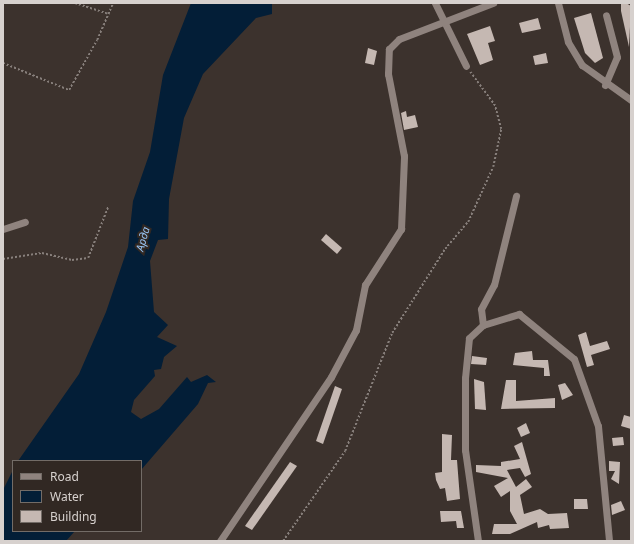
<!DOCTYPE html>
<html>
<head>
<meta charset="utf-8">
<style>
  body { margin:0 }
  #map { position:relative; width:634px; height:544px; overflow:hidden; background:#3c322d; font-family:"Noto Sans",sans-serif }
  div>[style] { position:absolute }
  .water>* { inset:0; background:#031e37 }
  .building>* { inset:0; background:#c5b8b2 }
  .path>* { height:1.5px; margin-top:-0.75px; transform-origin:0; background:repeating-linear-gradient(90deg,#877f7b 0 2px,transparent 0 4px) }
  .minor>* { height:7px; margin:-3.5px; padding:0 3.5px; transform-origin:3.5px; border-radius:3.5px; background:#8f837e }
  span { translate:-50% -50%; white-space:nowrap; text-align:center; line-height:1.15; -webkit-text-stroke:4px #312823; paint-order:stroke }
  .water-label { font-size:11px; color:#98c5f5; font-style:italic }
  .frame { position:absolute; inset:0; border:4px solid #d7d1ce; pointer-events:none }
  .legend { position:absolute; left:12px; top:460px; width:130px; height:72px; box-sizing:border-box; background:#312823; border:1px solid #736c67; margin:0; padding:5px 7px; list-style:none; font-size:12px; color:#d7d1ce }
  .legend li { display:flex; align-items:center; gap:8px; height:20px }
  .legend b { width:20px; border:1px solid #736c67 }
</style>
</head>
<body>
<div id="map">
  <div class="water">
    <i style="clip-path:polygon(191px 3px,272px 3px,272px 14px,256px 18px,203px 74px,184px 118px,169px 199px,168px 239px,158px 240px,150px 261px,154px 312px,168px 325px,157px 337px,177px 346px,164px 357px,161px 369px,154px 370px,155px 376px,134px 400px,131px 412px,141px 419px,159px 409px,187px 377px,191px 382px,207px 375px,216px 382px,208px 383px,198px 404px,141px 470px,141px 461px,18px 461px,79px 374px,106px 312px,128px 247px,133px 201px,150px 152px,163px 75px)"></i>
    <i style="clip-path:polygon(13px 470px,13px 531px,75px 531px,66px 541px,3px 541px,3px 490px)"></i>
  </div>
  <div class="building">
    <i style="clip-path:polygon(626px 3px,631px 6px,629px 47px,621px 11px,621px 4px)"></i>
    <i style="clip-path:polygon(591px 13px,603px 58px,595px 63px,585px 53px,574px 18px)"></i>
    <i style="clip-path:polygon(538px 18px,541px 29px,522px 33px,519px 23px)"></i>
    <i style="clip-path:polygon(490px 26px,495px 41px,488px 43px,493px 60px,480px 65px,467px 34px)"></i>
    <i style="clip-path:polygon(368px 48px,377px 51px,374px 65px,365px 63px)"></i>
    <i style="clip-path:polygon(546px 53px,548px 63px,535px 65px,533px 56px)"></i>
    <i style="clip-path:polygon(406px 111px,407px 117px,415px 115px,418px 127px,404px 130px,401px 113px)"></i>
    <i style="clip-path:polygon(326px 234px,342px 248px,337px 254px,321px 240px)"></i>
    <i style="clip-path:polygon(586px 332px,590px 346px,607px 341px,610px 349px,591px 355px,594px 365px,587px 367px,578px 335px)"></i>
    <i style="clip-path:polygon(532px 351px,533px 360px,548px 360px,550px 376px,544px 376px,544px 368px,513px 365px,515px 353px)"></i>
    <i style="clip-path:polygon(472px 356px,487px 358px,486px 365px,471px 364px)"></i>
    <i style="clip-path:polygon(474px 379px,484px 382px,486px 410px,475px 409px)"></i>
    <i style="clip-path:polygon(506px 380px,516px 380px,516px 401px,555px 398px,555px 408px,501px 409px)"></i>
    <i style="clip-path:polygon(565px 383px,573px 395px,562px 400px,558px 385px)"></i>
    <i style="clip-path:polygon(335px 386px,342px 389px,323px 444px,316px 441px)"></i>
    <i style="clip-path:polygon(624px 415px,631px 417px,631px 429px,621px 426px)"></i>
    <i style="clip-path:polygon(526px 423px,530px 433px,521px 437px,517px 428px)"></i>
    <i style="clip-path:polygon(442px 434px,452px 435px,451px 460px,457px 460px,460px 499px,447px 501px,445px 488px,440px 489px,436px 480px,435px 473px,442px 472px)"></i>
    <i style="clip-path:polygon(623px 437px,624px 445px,613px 446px,612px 438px)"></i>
    <i style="clip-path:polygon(522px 442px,531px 474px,525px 477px,520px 468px,507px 470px,516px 487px,526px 479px,532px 487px,520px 495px,524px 514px,540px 509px,548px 514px,567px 513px,569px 528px,550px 529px,549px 525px,538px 528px,537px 522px,510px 534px,492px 534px,494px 524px,517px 524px,510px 511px,510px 491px,501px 497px,494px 486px,508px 478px,476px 472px,476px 465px,501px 466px,501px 462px,520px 459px,514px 446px)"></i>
    <i style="clip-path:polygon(609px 461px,620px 462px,619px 484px,611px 479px,615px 471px,609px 471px)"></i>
    <i style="clip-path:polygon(290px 462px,297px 466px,252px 530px,245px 526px)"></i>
    <i style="clip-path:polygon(574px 499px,587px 499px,588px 509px,574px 509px)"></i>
    <i style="clip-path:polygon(621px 501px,625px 510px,612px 515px,611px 505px)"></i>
    <i style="clip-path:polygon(440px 511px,461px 511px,464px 528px,457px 528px,456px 521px,441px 522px)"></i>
  </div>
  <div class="path">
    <i style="left:75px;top:3px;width:36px;rotate:18deg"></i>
    <i style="left:3px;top:63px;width:71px;rotate:22.2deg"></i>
    <i style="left:69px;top:90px;width:57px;rotate:-60.8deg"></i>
    <i style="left:97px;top:40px;width:40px;rotate:-66.6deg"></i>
    <i style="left:3px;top:259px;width:39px;rotate:-9deg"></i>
    <i style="left:42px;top:253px;width:31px;rotate:13deg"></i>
    <i style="left:72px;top:260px;width:16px;rotate:-7deg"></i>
    <i style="left:88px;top:258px;width:55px;rotate:-68.6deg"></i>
    <i style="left:283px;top:541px;width:109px;rotate:-55.4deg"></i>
    <i style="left:345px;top:451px;width:127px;rotate:-68.3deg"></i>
    <i style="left:392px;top:333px;width:99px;rotate:-57.8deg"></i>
    <i style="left:445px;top:249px;width:35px;rotate:-50deg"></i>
    <i style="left:468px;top:222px;width:60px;rotate:-65.6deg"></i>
    <i style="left:493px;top:167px;width:39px;rotate:-78deg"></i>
    <i style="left:501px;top:129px;width:24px;rotate:-105deg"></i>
    <i style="left:495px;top:106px;width:42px;rotate:-126.3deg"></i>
  </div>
  <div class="minor">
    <i style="left:435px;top:3px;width:70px;rotate:63.8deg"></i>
    <i style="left:558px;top:3px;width:40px;rotate:75.6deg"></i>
    <i style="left:568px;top:42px;width:27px;rotate:59deg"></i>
    <i style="left:582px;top:65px;width:60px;rotate:35.5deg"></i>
    <i style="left:605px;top:85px;width:30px;rotate:-67deg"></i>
    <i style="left:617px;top:57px;width:43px;rotate:-104.7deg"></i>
    <i style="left:3px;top:229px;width:23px;rotate:-18deg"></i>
    <i style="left:483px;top:325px;width:16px;rotate:-97deg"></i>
    <i style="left:481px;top:309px;width:27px;rotate:-62deg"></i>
    <i style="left:494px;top:285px;width:92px;rotate:-76.1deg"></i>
    <i style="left:220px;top:541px;width:198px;rotate:-55.9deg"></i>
    <i style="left:331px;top:377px;width:53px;rotate:-62deg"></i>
    <i style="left:356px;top:330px;width:46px;rotate:-78.7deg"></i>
    <i style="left:365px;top:285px;width:67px;rotate:-57.3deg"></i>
    <i style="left:401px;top:229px;width:73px;rotate:-87.6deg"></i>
    <i style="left:404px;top:156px;width:84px;rotate:-101deg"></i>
    <i style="left:388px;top:74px;width:25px;rotate:-88deg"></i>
    <i style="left:389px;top:49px;width:14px;rotate:-45deg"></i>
    <i style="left:399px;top:39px;width:101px;rotate:-21deg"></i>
    <i style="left:478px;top:541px;width:92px;rotate:-98.1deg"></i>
    <i style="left:465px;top:450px;width:72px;rotate:-90deg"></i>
    <i style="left:465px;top:378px;width:40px;rotate:-84.3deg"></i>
    <i style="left:469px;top:338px;width:19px;rotate:-43deg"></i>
    <i style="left:483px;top:325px;width:38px;rotate:-17deg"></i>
    <i style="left:519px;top:314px;width:71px;rotate:39.3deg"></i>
    <i style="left:574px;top:359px;width:71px;rotate:70.3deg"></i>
    <i style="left:598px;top:426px;width:116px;rotate:84.5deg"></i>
  </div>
  <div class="water-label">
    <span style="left:143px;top:239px;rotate:-75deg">Арда</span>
  </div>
  <div class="frame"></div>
  <ul class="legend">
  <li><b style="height:5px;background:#8f837e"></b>Road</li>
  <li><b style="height:11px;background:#031e37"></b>Water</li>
  <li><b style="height:11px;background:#c5b8b2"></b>Building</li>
  </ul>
</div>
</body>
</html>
